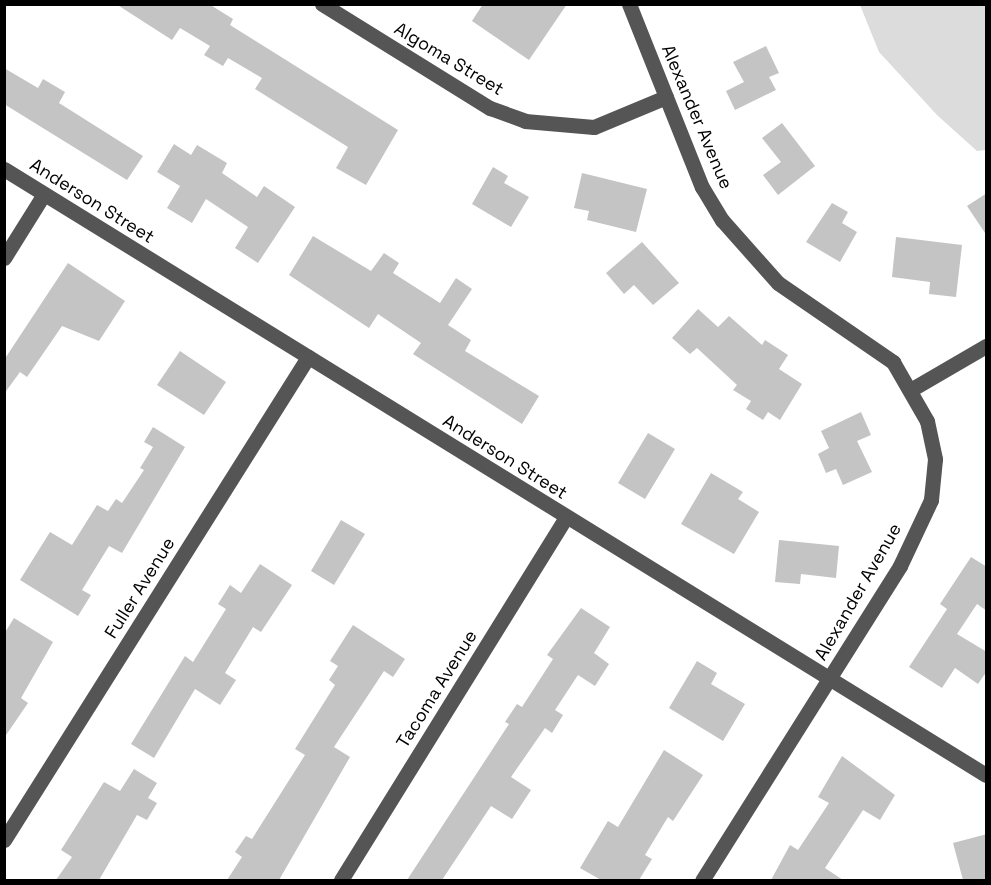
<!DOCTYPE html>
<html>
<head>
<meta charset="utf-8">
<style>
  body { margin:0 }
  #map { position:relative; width:991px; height:885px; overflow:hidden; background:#fff; font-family:"Space Grotesk",sans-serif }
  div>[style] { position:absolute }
  .green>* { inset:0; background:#dcdcdc }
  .building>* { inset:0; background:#c4c4c4 }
  .minor>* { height:15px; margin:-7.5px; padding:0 7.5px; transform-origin:7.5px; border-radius:7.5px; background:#555 }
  span { translate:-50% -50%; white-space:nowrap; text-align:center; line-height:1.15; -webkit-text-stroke:4.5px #fff; paint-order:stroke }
  .street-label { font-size:18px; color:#000 }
  .frame { position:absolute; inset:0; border:6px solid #000; pointer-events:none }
</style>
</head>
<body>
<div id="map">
  <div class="green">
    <i style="clip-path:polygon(860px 5px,986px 5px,986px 150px,977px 151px,937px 115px,879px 52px)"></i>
  </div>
  <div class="building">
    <i style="clip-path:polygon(116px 4px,209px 4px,233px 19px,230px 25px,398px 130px,366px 185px,336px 168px,348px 147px,255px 89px,262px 78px,228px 58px,223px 66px,204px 55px,210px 46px,180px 28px,172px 40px)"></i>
    <i style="clip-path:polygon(483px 4px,567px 4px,529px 60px,472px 21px)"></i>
    <i style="clip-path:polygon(766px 46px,779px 73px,769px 77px,776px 90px,735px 110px,726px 91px,744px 82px,733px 62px)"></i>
    <i style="clip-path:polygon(4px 68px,38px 88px,43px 79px,65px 92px,59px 103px,143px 156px,127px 180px,4px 104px)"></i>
    <i style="clip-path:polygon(782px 123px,815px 166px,778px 195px,763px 175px,781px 162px,762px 138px)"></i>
    <i style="clip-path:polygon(174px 144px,191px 155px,197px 145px,227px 163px,222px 173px,257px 197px,264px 186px,295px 207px,258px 263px,235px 248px,248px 227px,206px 199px,192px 223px,167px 208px,180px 186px,157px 172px)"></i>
    <i style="clip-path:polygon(493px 167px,508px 176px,504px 183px,529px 197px,511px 227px,472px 204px)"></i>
    <i style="clip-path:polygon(582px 173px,647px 189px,636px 232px,587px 220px,589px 211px,574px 208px)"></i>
    <i style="clip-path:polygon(987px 193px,987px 236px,967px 206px)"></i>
    <i style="clip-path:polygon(832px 203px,848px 212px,842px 223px,857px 232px,840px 262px,806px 242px)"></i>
    <i style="clip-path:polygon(313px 236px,371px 271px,384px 253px,399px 263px,393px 273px,440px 303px,456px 278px,472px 289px,448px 325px,471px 340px,465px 351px,539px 396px,522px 424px,413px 354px,421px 343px,378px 314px,369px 328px,289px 275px)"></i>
    <i style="clip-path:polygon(896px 237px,962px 245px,956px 297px,929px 294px,930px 282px,892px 277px)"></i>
    <i style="clip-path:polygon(642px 242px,679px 283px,653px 305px,634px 285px,624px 294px,606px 273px)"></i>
    <i style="clip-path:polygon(68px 263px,125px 301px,99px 341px,62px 326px,27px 377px,20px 372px,4px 394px,4px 360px)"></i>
    <i style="clip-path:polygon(698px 309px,718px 327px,729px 316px,762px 345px,765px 340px,788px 355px,779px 369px,802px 384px,780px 420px,768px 412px,763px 420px,746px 409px,751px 401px,733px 390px,737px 385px,697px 348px,690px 354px,672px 338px)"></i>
    <i style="clip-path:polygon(180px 351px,226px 382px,204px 415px,157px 385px)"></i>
    <i style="clip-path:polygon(861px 412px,871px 435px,857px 441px,872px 472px,843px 485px,836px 469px,826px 473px,818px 454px,829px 448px,821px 431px)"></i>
    <i style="clip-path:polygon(153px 427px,185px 447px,122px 553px,109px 546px,82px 590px,91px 595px,78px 616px,20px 580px,50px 532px,72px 545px,97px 505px,108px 511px,116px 499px,122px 503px,144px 470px,140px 468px,153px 447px,144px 442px)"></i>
    <i style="clip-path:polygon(648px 433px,675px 449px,645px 499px,618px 483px)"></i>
    <i style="clip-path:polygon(711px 473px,743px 492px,738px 499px,759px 512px,734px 554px,681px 524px)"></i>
    <i style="clip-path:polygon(341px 520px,365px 534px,334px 585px,311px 571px)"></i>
    <i style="clip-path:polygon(779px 540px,839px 546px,836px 578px,801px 574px,800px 584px,775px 582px)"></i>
    <i style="clip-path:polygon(971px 557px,987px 567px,987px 611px,977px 604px,957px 634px,987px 652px,987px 671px,978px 684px,955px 668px,942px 688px,909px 667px,947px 609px,940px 604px)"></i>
    <i style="clip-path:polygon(260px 564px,292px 585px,261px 632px,253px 627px,225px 673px,236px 680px,220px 705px,195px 689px,154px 758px,131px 744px,185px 656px,193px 662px,226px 609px,218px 604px,230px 585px,241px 593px)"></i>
    <i style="clip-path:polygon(581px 608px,610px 627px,594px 653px,609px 664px,595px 686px,578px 675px,555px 710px,563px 715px,552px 733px,545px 728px,511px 777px,531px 790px,512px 819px,491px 806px,442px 880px,407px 880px,509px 724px,505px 722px,517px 704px,522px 707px,553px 659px,547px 655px)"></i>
    <i style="clip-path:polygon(14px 618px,53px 642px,21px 698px,28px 703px,4px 738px,4px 634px)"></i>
    <i style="clip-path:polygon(353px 625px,405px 659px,393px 677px,384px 671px,334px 747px,350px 757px,279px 880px,227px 880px,242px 857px,235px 852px,246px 836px,252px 839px,305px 755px,295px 749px,335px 685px,329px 680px,338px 666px,330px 661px)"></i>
    <i style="clip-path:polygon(697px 661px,717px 673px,711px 684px,745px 704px,723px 741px,669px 708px)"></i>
    <i style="clip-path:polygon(664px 750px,703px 775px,673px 821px,668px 817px,645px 855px,652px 859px,639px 880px,601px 880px,580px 868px,608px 821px,618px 827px)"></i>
    <i style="clip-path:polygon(842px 756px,895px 795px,880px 820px,863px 810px,825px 868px,843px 880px,771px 880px,790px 845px,798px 850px,829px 803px,818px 797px)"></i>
    <i style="clip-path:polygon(134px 769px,157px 783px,148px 798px,157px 803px,147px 820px,137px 815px,99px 880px,56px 880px,72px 857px,61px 850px,104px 782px,120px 791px)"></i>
    <i style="clip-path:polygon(987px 834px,987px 880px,963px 880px,953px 843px)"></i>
  </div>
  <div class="minor">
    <i style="left:322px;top:4px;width:198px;rotate:31.8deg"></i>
    <i style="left:490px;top:108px;width:37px;rotate:20deg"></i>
    <i style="left:525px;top:121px;width:69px;rotate:5deg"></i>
    <i style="left:594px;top:127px;width:78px;rotate:-22.6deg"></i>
    <i style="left:629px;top:4px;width:197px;rotate:68.3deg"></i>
    <i style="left:702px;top:187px;width:39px;rotate:59deg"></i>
    <i style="left:722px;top:220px;width:84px;rotate:48.4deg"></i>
    <i style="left:778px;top:283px;width:140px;rotate:34.5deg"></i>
    <i style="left:893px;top:362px;width:68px;rotate:60deg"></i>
    <i style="left:927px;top:421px;width:39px;rotate:78deg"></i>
    <i style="left:935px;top:459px;width:41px;rotate:95.6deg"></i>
    <i style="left:931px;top:500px;width:73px;rotate:115.2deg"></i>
    <i style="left:900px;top:566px;width:371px;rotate:122.2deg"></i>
    <i style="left:4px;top:169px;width:1154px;rotate:31.68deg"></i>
    <i style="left:4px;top:258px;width:75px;rotate:-58deg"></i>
    <i style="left:912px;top:389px;width:86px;rotate:-30.2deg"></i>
    <i style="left:4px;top:840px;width:571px;rotate:-57.81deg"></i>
    <i style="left:341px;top:880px;width:427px;rotate:-58.2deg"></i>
  </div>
  <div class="street-label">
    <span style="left:449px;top:59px;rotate:31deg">Algoma Street</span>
    <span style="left:697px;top:117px;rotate:67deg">Alexander Avenue</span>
    <span style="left:92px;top:201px;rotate:32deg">Anderson Street</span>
    <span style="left:505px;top:457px;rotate:32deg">Anderson Street</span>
    <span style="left:140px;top:588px;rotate:-58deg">Fuller Avenue</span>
    <span style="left:858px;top:592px;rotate:-60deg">Alexander Avenue</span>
    <span style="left:437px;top:689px;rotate:-58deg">Tacoma Avenue</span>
  </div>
  <div class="frame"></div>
</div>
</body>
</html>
